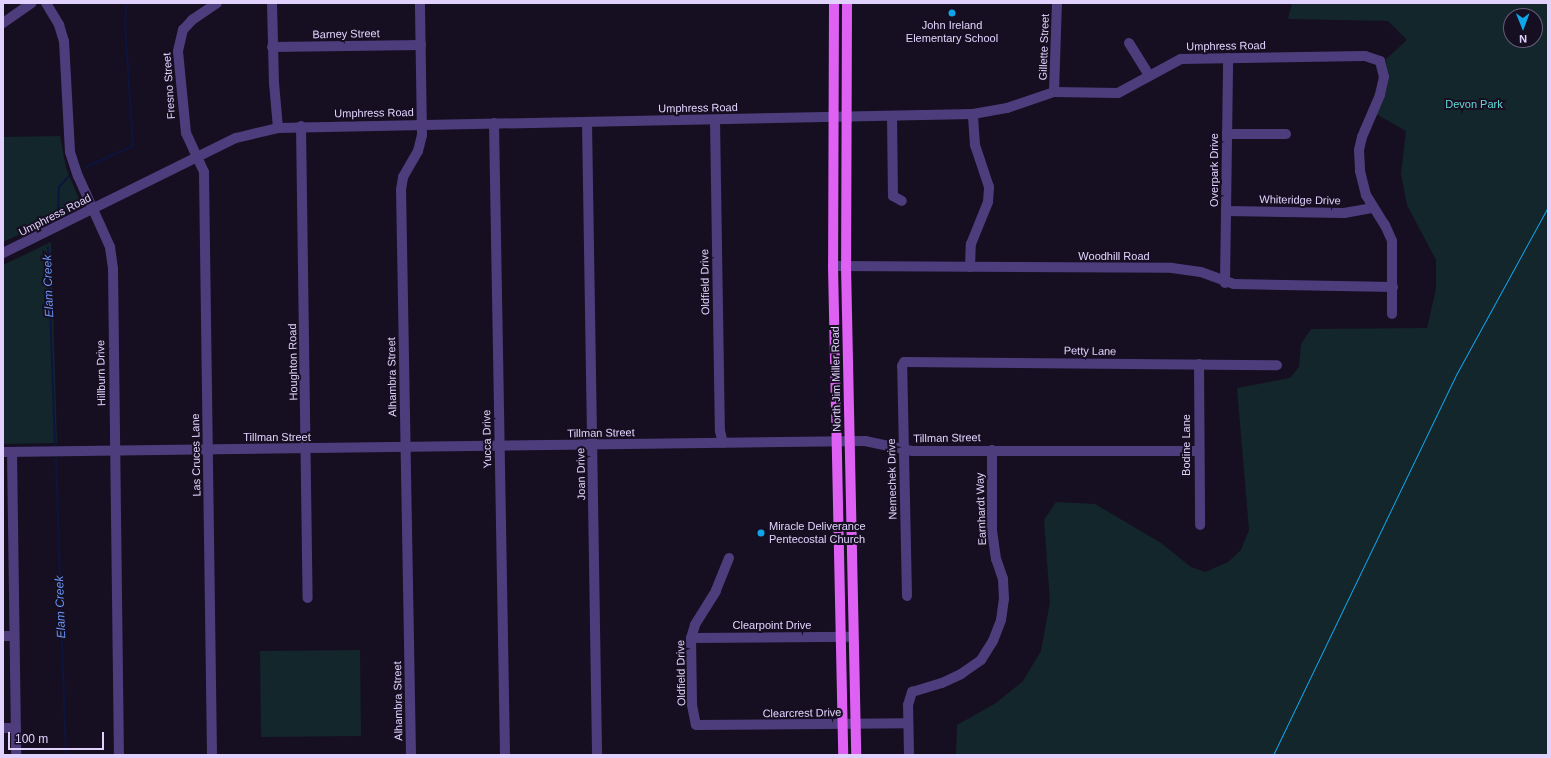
<!DOCTYPE html>
<html>
<head>
<meta charset="utf-8">
<style>
  body { margin:0 }
  #map { position:relative; width:1551px; height:758px; overflow:hidden; background:#160f21; font-family:Helvetica,sans-serif }
  div>[style] { position:absolute }
  .green>* { inset:0; background:#13262b }
  .stream>* { height:2px; margin:-1px; padding:0 1px; transform-origin:1px; border-radius:1px; background:#0d143d }
  .minor>* { height:10px; margin:-5px; padding:0 5px; transform-origin:5px; border-radius:5px; background:#4e3d7d }
  .major>* { height:10px; margin:-5px; padding:0 5px; transform-origin:5px; border-radius:5px; background:#de61f4 }
  .tram>* { height:1px; margin:-0.5px; padding:0 0.5px; transform-origin:0.5px; border-radius:0.5px; background:#10a4eb }
  .dots>* { width:11px; height:11px; translate:-50% -50%; box-sizing:border-box; border:2px solid #160f21; border-radius:50% }
  span { translate:-50% -50%; white-space:nowrap; text-align:center; line-height:1.15; -webkit-text-stroke:4px #160f21; paint-order:stroke }
  .poi-label { font-size:11px; color:#e0d2fc }
  .left { translate:0 -50%; text-align:left }
  .street-label { font-size:11px; color:#e0d2fc }
  .park-label { font-size:11px; color:#63d7d4 }
  .water-label { font-size:12px; color:#6894f5; font-style:italic }
  .frame { position:absolute; inset:0; border:4px solid #e0d2fc; pointer-events:none }
  .north { position:absolute; left:1503px; top:8px; width:40px; height:40px; box-sizing:border-box; background:#160f21; border:1px solid #675d79; border-radius:50%; rotate:179deg; font-size:11px; font-weight:700; line-height:16px; text-align:center; color:#e0d2fc }
  .north::after { content:''; display:block; margin:auto; width:14px; height:18px; background:#10a4eb; clip-path:polygon(50% 0,100% 100%,50% 72%,0 100%) }
  .scale { position:absolute; left:8px; top:732px; width:96px; height:18px; box-sizing:border-box; border:2px solid #e0d2fc; border-top:0; padding-left:5px; font-size:12px; line-height:14px; white-space:nowrap; color:#e0d2fc; -webkit-text-stroke:3px #160f21; paint-order:stroke }
</style>
</head>
<body>
<div id="map">
  <div class="green">
    <i style="clip-path:polygon(evenodd,1292px 3px,1548px 3px,1548px 755px,956px 755px,957px 725px,996px 703px,1023px 681px,1041px 651px,1050px 602px,1044px 520px,1056px 502px,1095px 504px,1161px 543px,1191px 567px,1205px 572px,1228px 562px,1241px 550px,1249px 530px,1237px 388px,1290px 378px,1299px 367px,1301px 344px,1311px 329px,1427px 328px,1436px 289px,1436px 260px,1407px 205px,1401px 174px,1406px 131px,1376px 114px,1387px 88px,1386px 59px,1407px 40px,1388px 21px,1288px 19px,1292px 3px,1511px 16px,1535px 16px,1535px 40px,1511px 40px,1511px 16px)"></i>
    <i style="clip-path:polygon(60px 136px,66px 168px,82px 206px,3px 242px,3px 137px)"></i>
    <i style="clip-path:polygon(51px 242px,57px 443px,3px 444px,3px 265px)"></i>
    <i style="clip-path:polygon(360px 650px,361px 736px,261px 737px,260px 651px)"></i>
  </div>
  <div class="stream">
    <i style="left:86px;top:167px;width:51px;rotate:-24.1deg"></i>
    <i style="left:133px;top:146px;width:121px;rotate:-93.8deg"></i>
    <i style="left:125px;top:25px;width:18px;rotate:-87deg"></i>
    <i style="left:126px;top:7px;width:5px;rotate:-53deg"></i>
    <i style="left:58px;top:214px;width:27px;rotate:-88deg"></i>
    <i style="left:59px;top:187px;width:15px;rotate:-48deg"></i>
    <i style="left:48px;top:247px;width:198px;rotate:88deg"></i>
    <i style="left:56px;top:459px;width:296px;rotate:88.1deg"></i>
  </div>
  <div class="minor">
    <i style="left:46px;top:3px;width:26px;rotate:59deg"></i>
    <i style="left:59px;top:25px;width:17px;rotate:73deg"></i>
    <i style="left:64px;top:41px;width:111px;rotate:86.9deg"></i>
    <i style="left:70px;top:152px;width:25px;rotate:72deg"></i>
    <i style="left:78px;top:176px;width:78px;rotate:65.7deg"></i>
    <i style="left:110px;top:247px;width:22px;rotate:82deg"></i>
    <i style="left:113px;top:269px;width:486px;rotate:89.3deg"></i>
    <i style="left:272px;top:3px;width:80px;rotate:88.6deg"></i>
    <i style="left:274px;top:83px;width:45px;rotate:84.9deg"></i>
    <i style="left:3px;top:23px;width:35px;rotate:-35deg"></i>
    <i style="left:1129px;top:43px;width:38px;rotate:58deg"></i>
    <i style="left:272px;top:47px;width:149px;rotate:-0.8deg"></i>
    <i style="left:1054px;top:92px;width:89px;rotate:-88.1deg"></i>
    <i style="left:892px;top:116px;width:80px;rotate:89.3deg"></i>
    <i style="left:893px;top:196px;width:10px;rotate:29deg"></i>
    <i style="left:715px;top:120px;width:311px;rotate:89.1deg"></i>
    <i style="left:720px;top:431px;width:12px;rotate:76deg"></i>
    <i style="left:587px;top:122px;width:633px;rotate:89.09deg"></i>
    <i style="left:494px;top:123px;width:632px;rotate:89deg"></i>
    <i style="left:301px;top:126px;width:472px;rotate:89.2deg"></i>
    <i style="left:1227px;top:134px;width:59px"></i>
    <i style="left:1226px;top:211px;width:118px;rotate:1deg"></i>
    <i style="left:1344px;top:213px;width:28px;rotate:-10deg"></i>
    <i style="left:3px;top:253px;width:260px;rotate:-26.3deg"></i>
    <i style="left:236px;top:138px;width:43px;rotate:-13.4deg"></i>
    <i style="left:278px;top:128px;width:695px;rotate:-1.15deg"></i>
    <i style="left:973px;top:114px;width:35px;rotate:-10deg"></i>
    <i style="left:1007px;top:108px;width:50px;rotate:-18.8deg"></i>
    <i style="left:1054px;top:92px;width:64px;rotate:0.9deg"></i>
    <i style="left:1118px;top:93px;width:72px;rotate:-28.4deg"></i>
    <i style="left:1181px;top:59px;width:184px;rotate:-0.9deg"></i>
    <i style="left:1365px;top:56px;width:16px;rotate:18deg"></i>
    <i style="left:1380px;top:61px;width:16px;rotate:76deg"></i>
    <i style="left:1384px;top:77px;width:18px;rotate:103deg"></i>
    <i style="left:1380px;top:95px;width:46px;rotate:113.2deg"></i>
    <i style="left:1362px;top:137px;width:13px;rotate:103deg"></i>
    <i style="left:1359px;top:150px;width:21px;rotate:87deg"></i>
    <i style="left:1360px;top:171px;width:25px;rotate:76deg"></i>
    <i style="left:1366px;top:195px;width:36px;rotate:58deg"></i>
    <i style="left:1385px;top:225px;width:17px;rotate:66deg"></i>
    <i style="left:1392px;top:241px;width:73px;rotate:90deg"></i>
    <i style="left:833px;top:266px;width:339px;rotate:0.3deg"></i>
    <i style="left:1172px;top:268px;width:29px;rotate:8deg"></i>
    <i style="left:1201px;top:272px;width:35px;rotate:20deg"></i>
    <i style="left:1234px;top:284px;width:159px;rotate:1.1deg"></i>
    <i style="left:970px;top:267px;width:23px;rotate:-88deg"></i>
    <i style="left:971px;top:244px;width:45px;rotate:-68deg"></i>
    <i style="left:988px;top:202px;width:15px;rotate:-86deg"></i>
    <i style="left:989px;top:187px;width:44px;rotate:-108.4deg"></i>
    <i style="left:975px;top:145px;width:31px;rotate:-94deg"></i>
    <i style="left:1225px;top:283px;width:225px;rotate:-89.2deg"></i>
    <i style="left:1199px;top:364px;width:161px;rotate:89.6deg"></i>
    <i style="left:3px;top:452px;width:862px;rotate:-0.73deg"></i>
    <i style="left:865px;top:441px;width:48px;rotate:12deg"></i>
    <i style="left:912px;top:451px;width:285px"></i>
    <i style="left:12px;top:452px;width:303px;rotate:89.2deg"></i>
    <i style="left:729px;top:558px;width:35px;rotate:112deg"></i>
    <i style="left:716px;top:591px;width:40px;rotate:122deg"></i>
    <i style="left:695px;top:625px;width:14px;rotate:107deg"></i>
    <i style="left:691px;top:638px;width:67px;rotate:89.1deg"></i>
    <i style="left:692px;top:705px;width:20px;rotate:79deg"></i>
    <i style="left:696px;top:725px;width:212px;rotate:-0.5deg"></i>
    <i style="left:907px;top:596px;width:230px;rotate:-91.2deg"></i>
    <i style="left:902px;top:366px;width:4px;rotate:-63deg"></i>
    <i style="left:904px;top:362px;width:373px;rotate:0.5deg"></i>
    <i style="left:3px;top:636px;width:11px"></i>
    <i style="left:691px;top:638px;width:162px;rotate:-0.4deg"></i>
    <i style="left:3px;top:728px;width:13px"></i>
    <i style="left:212px;top:755px;width:583px;rotate:-90.79deg"></i>
    <i style="left:204px;top:172px;width:43px;rotate:-114.8deg"></i>
    <i style="left:186px;top:133px;width:82px;rotate:-95.6deg"></i>
    <i style="left:178px;top:51px;width:22px;rotate:-77deg"></i>
    <i style="left:183px;top:30px;width:13px;rotate:-48deg"></i>
    <i style="left:192px;top:20px;width:30px;rotate:-34deg"></i>
    <i style="left:411px;top:755px;width:565px;rotate:-91.01deg"></i>
    <i style="left:401px;top:190px;width:13px;rotate:-81deg"></i>
    <i style="left:403px;top:177px;width:30px;rotate:-60deg"></i>
    <i style="left:418px;top:151px;width:16px;rotate:-76deg"></i>
    <i style="left:422px;top:135px;width:132px;rotate:-90.9deg"></i>
    <i style="left:909px;top:755px;width:50px;rotate:-91.1deg"></i>
    <i style="left:908px;top:705px;width:14px;rotate:-73deg"></i>
    <i style="left:912px;top:692px;width:31px;rotate:-17deg"></i>
    <i style="left:942px;top:683px;width:21px;rotate:-25deg"></i>
    <i style="left:961px;top:674px;width:24px;rotate:-35deg"></i>
    <i style="left:981px;top:660px;width:22px;rotate:-58deg"></i>
    <i style="left:993px;top:641px;width:22px;rotate:-69deg"></i>
    <i style="left:1001px;top:620px;width:21px;rotate:-82deg"></i>
    <i style="left:1004px;top:599px;width:20px;rotate:-93deg"></i>
    <i style="left:1003px;top:579px;width:21px;rotate:-109deg"></i>
    <i style="left:996px;top:559px;width:29px;rotate:-98deg"></i>
    <i style="left:992px;top:530px;width:80px;rotate:-90deg"></i>
  </div>
  <div class="major">
    <i style="left:834px;top:3px;width:263px;rotate:90.2deg"></i>
    <i style="left:833px;top:266px;width:489px;rotate:88.8deg"></i>
    <i style="left:847px;top:3px;width:263px;rotate:90.2deg"></i>
    <i style="left:846px;top:266px;width:489px;rotate:88.8deg"></i>
  </div>
  <div class="tram">
    <i style="left:1273px;top:755px;width:424px;rotate:-64.3deg"></i>
    <i style="left:1457px;top:373px;width:189px;rotate:-61.3deg"></i>
  </div>
  <div class="dots">
    <i style="left:952px;top:13px;background:#10a4eb"></i>
    <i style="left:761px;top:533px;background:#10a4eb"></i>
  </div>
  <div class="poi-label">
    <span style="left:952px;top:32px">John Ireland<br>Elementary School</span>
    <span class="left" style="left:769px;top:533px">Miracle Deliverance<br>Pentecostal Church</span>
  </div>
  <div class="street-label">
    <span style="left:346px;top:34px;rotate:-1deg">Barney Street</span>
    <span style="left:1226px;top:46px;rotate:-1deg">Umphress Road</span>
    <span style="left:1044px;top:47px;rotate:-88deg">Gillette Street</span>
    <span style="left:169px;top:86px;rotate:-94deg">Fresno Street</span>
    <span style="left:698px;top:108px;rotate:-1deg">Umphress Road</span>
    <span style="left:374px;top:113px;rotate:-1deg">Umphress Road</span>
    <span style="left:1214px;top:170px;rotate:-90deg">Overpark Drive</span>
    <span style="left:1300px;top:200px;rotate:1deg">Whiteridge Drive</span>
    <span style="left:55px;top:215px;rotate:-27deg">Umphress Road</span>
    <span style="left:1114px;top:256px">Woodhill Road</span>
    <span style="left:705px;top:282px;rotate:-91deg">Oldfield Drive</span>
    <span style="left:1090px;top:351px;rotate:1deg">Petty Lane</span>
    <span style="left:293px;top:362px;rotate:-91deg">Houghton Road</span>
    <span style="left:101px;top:373px;rotate:-91deg">Hillburn Drive</span>
    <span style="left:392px;top:377px;rotate:-91deg">Alhambra Street</span>
    <span style="left:836px;top:379px;rotate:-91deg">North Jim Miller Road</span>
    <span style="left:601px;top:433px;rotate:-1deg">Tillman Street</span>
    <span style="left:277px;top:437px">Tillman Street</span>
    <span style="left:947px;top:438px;rotate:-1deg">Tillman Street</span>
    <span style="left:487px;top:439px;rotate:-91deg">Yucca Drive</span>
    <span style="left:1186px;top:445px;rotate:-90deg">Bodine Lane</span>
    <span style="left:196px;top:455px;rotate:-91deg">Las Cruces Lane</span>
    <span style="left:581px;top:474px;rotate:-91deg">Joan Drive</span>
    <span style="left:892px;top:479px;rotate:-91deg">Nemechek Drive</span>
    <span style="left:981px;top:509px;rotate:-92deg">Earnhardt Way</span>
    <span style="left:772px;top:625px">Clearpoint Drive</span>
    <span style="left:681px;top:673px;rotate:-91deg">Oldfield Drive</span>
    <span style="left:398px;top:701px;rotate:-91deg">Alhambra Street</span>
    <span style="left:802px;top:713px;rotate:-1deg">Clearcrest Drive</span>
  </div>
  <div class="park-label">
    <span style="left:1474px;top:104px">Devon Park</span>
  </div>
  <div class="water-label">
    <span style="left:49px;top:286px;rotate:-92deg">Elam Creek</span>
    <span style="left:61px;top:607px;rotate:-92deg">Elam Creek</span>
  </div>
  <div class="frame"></div>
  <div class="north">N</div>
  <div class="scale">100 m</div>
</div>
</body>
</html>
